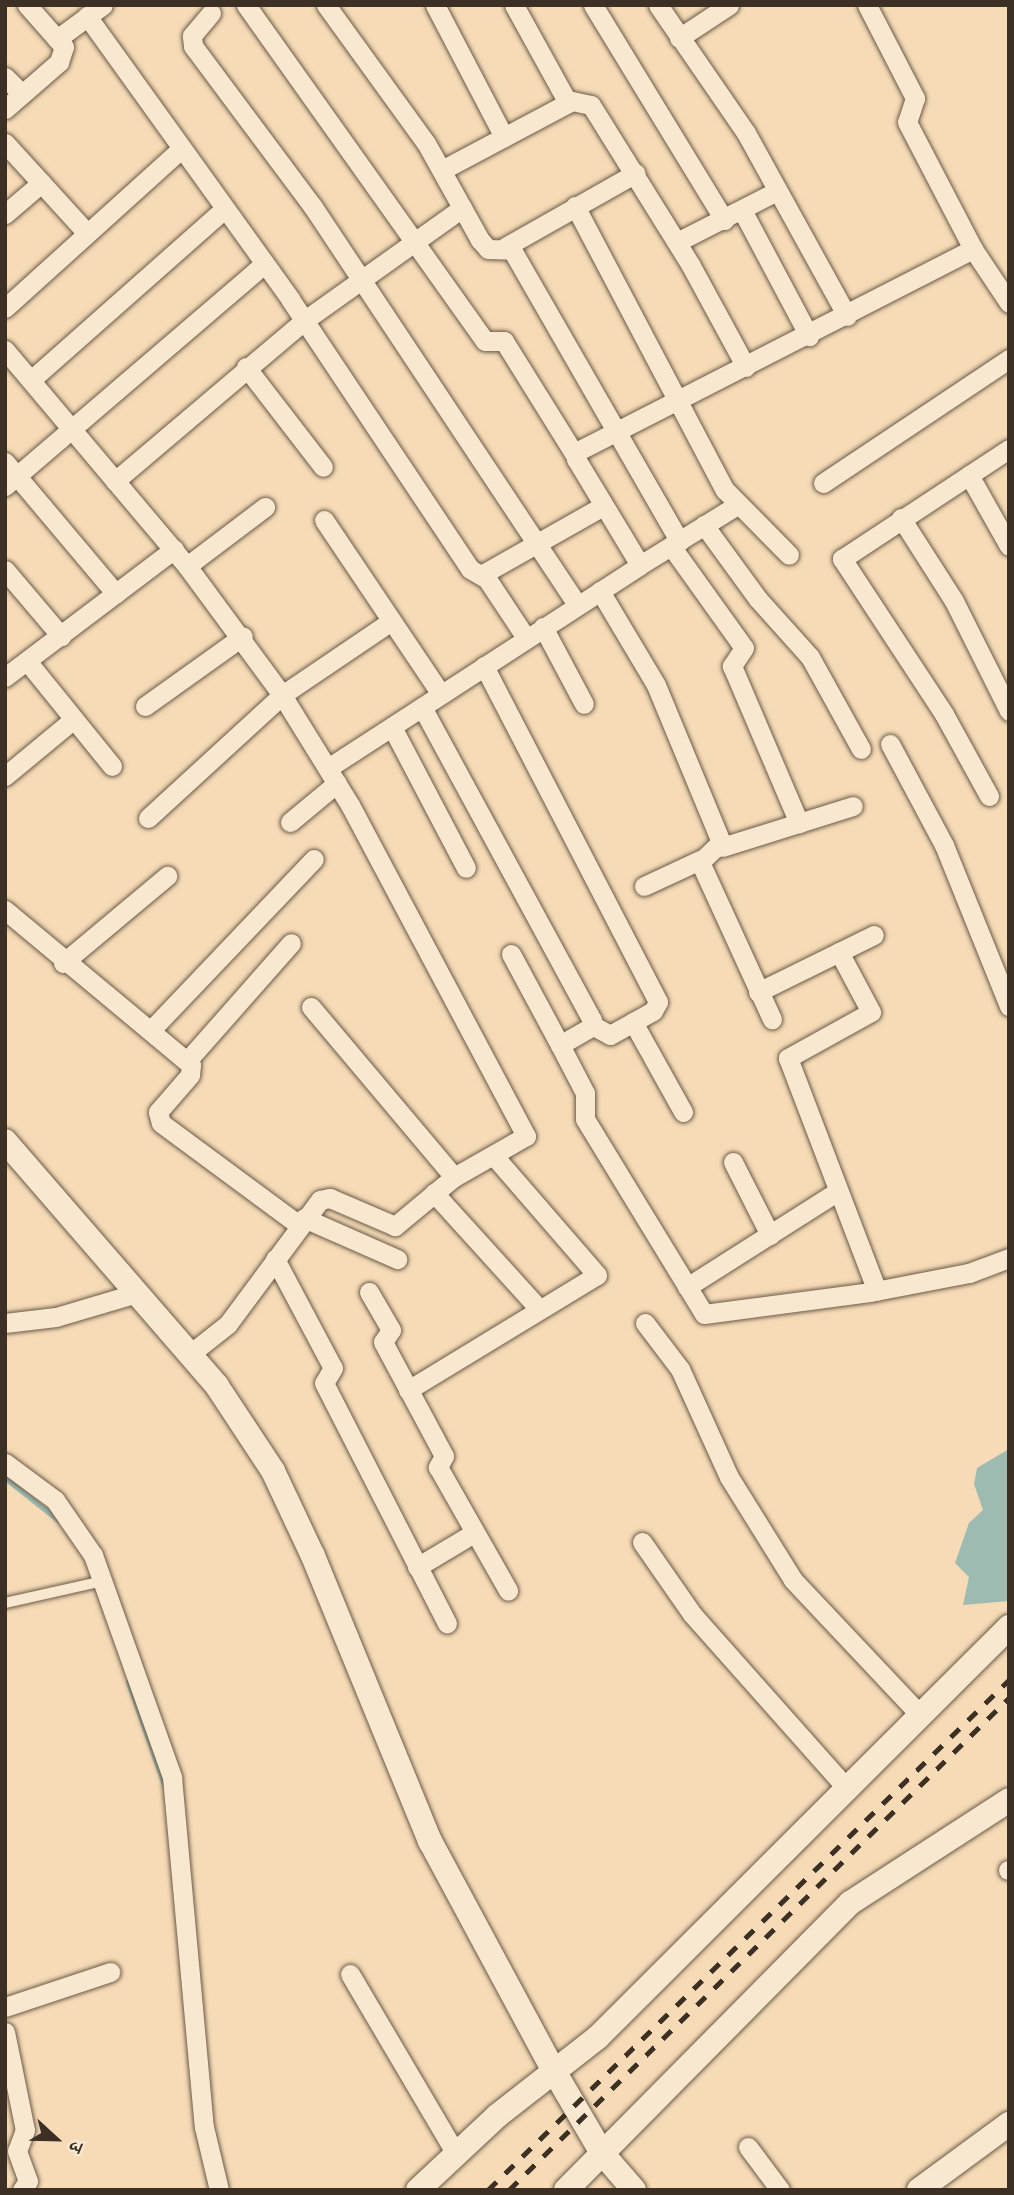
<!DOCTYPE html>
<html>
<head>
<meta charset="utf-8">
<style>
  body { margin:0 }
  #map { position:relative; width:1014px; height:2195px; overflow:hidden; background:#f6dbb6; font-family:"Libre Bodoni","Noto Serif Devanagari",serif }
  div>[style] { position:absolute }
  .water>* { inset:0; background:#9dbbb1 }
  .stream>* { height:5px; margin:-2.5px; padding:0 2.5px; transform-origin:2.5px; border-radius:2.5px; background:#9dbbb1 }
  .roads { filter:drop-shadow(0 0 2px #6a5a48) drop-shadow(0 0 2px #6a5a48) }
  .service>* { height:10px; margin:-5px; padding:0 5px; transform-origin:5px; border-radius:5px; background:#f9e8d0 }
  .minor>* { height:19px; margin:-9.5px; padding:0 9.5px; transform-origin:9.5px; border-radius:9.5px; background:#f9e8d0 }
  .tertiary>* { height:24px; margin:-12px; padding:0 12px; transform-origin:12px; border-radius:12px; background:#f9e8d0 }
  .rail>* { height:5px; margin-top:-2.5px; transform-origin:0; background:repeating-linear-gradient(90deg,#3c2f23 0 12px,transparent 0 24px) }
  span { translate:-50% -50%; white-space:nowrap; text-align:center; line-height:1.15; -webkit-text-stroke:5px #f9e8d0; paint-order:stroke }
  .frame { position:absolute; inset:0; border:7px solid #3c2f23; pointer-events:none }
  .north { position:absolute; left:21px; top:2104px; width:70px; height:70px; -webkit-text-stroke:5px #f9e8d0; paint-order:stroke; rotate:112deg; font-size:19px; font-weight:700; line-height:28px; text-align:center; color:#3c2f23 }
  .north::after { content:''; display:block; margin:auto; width:24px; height:32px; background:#3c2f23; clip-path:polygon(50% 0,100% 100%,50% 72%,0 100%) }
</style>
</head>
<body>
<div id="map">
  <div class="water">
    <i style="clip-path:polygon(1009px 1449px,1009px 1601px,963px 1605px,969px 1577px,955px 1563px,969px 1523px,983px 1510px,974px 1484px,977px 1468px)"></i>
  </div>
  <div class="stream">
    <i style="left:5px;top:1478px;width:68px;rotate:38.4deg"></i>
    <i style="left:128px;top:1682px;width:109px;rotate:70.7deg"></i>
  </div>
  <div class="roads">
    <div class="service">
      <i style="left:5px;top:1603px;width:100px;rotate:-12.7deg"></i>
    </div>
    <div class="minor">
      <i style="left:27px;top:5px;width:45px;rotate:48.6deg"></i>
      <i style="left:246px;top:5px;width:412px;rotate:54.6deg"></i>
      <i style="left:485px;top:341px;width:19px"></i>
      <i style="left:504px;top:341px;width:134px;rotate:58.1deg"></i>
      <i style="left:326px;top:5px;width:170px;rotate:54.1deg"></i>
      <i style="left:426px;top:143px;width:111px;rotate:60.9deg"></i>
      <i style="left:480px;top:240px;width:12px;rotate:48deg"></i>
      <i style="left:488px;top:249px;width:24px;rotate:2deg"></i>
      <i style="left:512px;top:250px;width:336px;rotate:60.1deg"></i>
      <i style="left:435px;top:5px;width:149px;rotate:62.4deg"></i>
      <i style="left:514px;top:5px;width:112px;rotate:61.1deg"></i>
      <i style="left:593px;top:5px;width:252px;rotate:58.6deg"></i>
      <i style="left:658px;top:5px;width:155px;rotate:55.5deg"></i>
      <i style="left:746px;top:133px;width:209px;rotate:61.1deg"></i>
      <i style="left:867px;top:5px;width:105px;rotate:62.7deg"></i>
      <i style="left:915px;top:98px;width:25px;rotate:108deg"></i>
      <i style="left:907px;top:122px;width:143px;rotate:62.5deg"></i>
      <i style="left:211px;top:13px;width:30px;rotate:130deg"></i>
      <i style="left:192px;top:36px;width:10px;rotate:84deg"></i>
      <i style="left:193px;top:46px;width:201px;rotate:53.3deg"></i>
      <i style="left:313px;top:207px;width:477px;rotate:56.4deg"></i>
      <i style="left:87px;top:16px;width:348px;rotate:54.3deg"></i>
      <i style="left:290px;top:299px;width:324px;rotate:56.3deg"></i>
      <i style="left:470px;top:569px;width:20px;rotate:30deg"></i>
      <i style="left:487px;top:579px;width:71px;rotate:56.5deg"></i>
      <i style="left:679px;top:38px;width:60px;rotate:-33.4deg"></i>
      <i style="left:5px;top:77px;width:24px;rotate:45deg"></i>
      <i style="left:5px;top:109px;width:72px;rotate:-41deg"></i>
      <i style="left:59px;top:62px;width:16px;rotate:-72deg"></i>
      <i style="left:64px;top:47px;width:11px;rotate:-131deg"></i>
      <i style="left:57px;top:39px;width:57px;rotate:-36.5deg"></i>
      <i style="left:5px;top:143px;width:120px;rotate:47.7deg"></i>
      <i style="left:442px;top:170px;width:147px;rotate:-28deg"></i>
      <i style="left:572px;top:101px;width:19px;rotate:12deg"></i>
      <i style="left:591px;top:105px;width:187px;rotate:58.1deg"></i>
      <i style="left:690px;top:264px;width:117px;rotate:61.5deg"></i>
      <i style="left:575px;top:206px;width:321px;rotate:62.2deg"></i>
      <i style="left:725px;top:490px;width:91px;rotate:45.4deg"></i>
      <i style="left:742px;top:210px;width:143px;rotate:62deg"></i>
      <i style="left:5px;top:214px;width:48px;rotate:-40.7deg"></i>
      <i style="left:677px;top:242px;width:112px;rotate:-27deg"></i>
      <i style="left:505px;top:247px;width:150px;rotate:-29.5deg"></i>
      <i style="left:5px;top:308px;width:236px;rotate:-42.1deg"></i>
      <i style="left:5px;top:350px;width:282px;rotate:49.9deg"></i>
      <i style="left:187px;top:566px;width:160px;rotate:53.6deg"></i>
      <i style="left:282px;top:695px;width:129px;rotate:58.3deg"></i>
      <i style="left:350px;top:805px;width:375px;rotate:62deg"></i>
      <i style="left:526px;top:1136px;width:83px;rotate:150.3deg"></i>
      <i style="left:454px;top:1177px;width:77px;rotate:140.3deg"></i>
      <i style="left:395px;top:1226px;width:71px;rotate:-156.7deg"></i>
      <i style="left:330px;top:1198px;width:10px;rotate:169deg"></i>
      <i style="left:320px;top:1200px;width:154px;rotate:126.6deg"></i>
      <i style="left:228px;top:1324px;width:48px;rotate:141.7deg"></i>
      <i style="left:246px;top:367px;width:126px;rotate:52.4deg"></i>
      <i style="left:31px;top:380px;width:256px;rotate:-41.5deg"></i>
      <i style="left:5px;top:462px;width:172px;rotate:49.9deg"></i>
      <i style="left:969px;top:475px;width:81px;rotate:60.6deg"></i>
      <i style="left:115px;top:481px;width:249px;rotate:-40.3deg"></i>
      <i style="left:305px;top:320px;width:193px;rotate:-35.5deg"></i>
      <i style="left:823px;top:483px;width:224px;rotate:-33.7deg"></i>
      <i style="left:5px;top:486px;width:341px;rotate:-40.6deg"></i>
      <i style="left:901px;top:518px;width:98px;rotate:57.4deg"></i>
      <i style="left:954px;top:601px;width:123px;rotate:63.4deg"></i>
      <i style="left:324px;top:520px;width:210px;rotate:56.1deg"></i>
      <i style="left:704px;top:525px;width:92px;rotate:53.9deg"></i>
      <i style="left:758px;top:599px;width:78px;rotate:48.1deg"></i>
      <i style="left:810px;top:657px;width:105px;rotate:61deg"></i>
      <i style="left:671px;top:546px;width:125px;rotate:54.4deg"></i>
      <i style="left:744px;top:648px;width:22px;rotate:124deg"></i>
      <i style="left:732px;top:666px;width:171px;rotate:66.9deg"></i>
      <i style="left:640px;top:565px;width:114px;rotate:-31.7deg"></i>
      <i style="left:187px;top:566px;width:98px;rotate:-37.1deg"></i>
      <i style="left:5px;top:570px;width:87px;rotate:49.7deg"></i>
      <i style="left:481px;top:575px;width:140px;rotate:-29.5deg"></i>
      <i style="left:600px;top:591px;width:109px;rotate:59.2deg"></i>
      <i style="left:656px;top:685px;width:170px;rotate:67.5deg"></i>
      <i style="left:721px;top:842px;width:29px;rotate:136deg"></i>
      <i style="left:700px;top:862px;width:173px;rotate:65.4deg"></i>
      <i style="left:543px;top:627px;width:87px;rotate:62deg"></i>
      <i style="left:27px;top:661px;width:135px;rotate:51deg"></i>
      <i style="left:484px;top:666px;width:378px;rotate:62.6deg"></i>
      <i style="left:658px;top:1002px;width:10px;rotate:119deg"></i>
      <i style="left:653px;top:1011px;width:49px;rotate:150.8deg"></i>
      <i style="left:610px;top:1035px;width:21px;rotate:-151deg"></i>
      <i style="left:5px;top:677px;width:212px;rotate:-37.1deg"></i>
      <i style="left:145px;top:706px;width:120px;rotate:-35.5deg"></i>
      <i style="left:422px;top:707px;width:356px;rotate:61.5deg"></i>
      <i style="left:592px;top:1020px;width:7px;rotate:98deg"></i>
      <i style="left:591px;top:1027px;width:36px;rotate:150deg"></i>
      <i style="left:560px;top:1045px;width:54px;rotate:62.5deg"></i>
      <i style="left:585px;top:1093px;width:26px;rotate:90deg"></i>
      <i style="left:585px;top:1119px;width:228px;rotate:58.6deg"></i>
      <i style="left:704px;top:1314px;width:167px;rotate:-7.5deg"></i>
      <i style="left:870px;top:1292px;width:101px;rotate:-10.9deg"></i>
      <i style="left:969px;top:1273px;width:43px;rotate:-20.6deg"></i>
      <i style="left:392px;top:727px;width:159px;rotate:62.3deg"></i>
      <i style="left:890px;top:744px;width:115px;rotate:61.9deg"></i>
      <i style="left:944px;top:845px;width:174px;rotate:68deg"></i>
      <i style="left:328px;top:768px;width:372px;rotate:-33deg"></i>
      <i style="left:640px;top:565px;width:124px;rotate:-121.1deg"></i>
      <i style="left:576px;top:459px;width:8px;rotate:-76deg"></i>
      <i style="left:578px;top:451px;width:444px;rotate:-27.1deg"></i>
      <i style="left:973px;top:249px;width:65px;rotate:56.3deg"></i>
      <i style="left:5px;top:776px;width:89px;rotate:-39.6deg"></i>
      <i style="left:989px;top:796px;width:94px;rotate:-118.8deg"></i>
      <i style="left:944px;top:714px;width:186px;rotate:-123.3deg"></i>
      <i style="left:842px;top:559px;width:200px;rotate:-33.4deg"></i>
      <i style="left:148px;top:818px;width:182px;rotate:-42.5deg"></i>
      <i style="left:282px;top:695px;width:130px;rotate:-34.1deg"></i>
      <i style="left:290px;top:822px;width:61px;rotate:-39.7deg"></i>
      <i style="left:722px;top:847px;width:137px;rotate:-17.4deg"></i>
      <i style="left:644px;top:886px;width:62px;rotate:-24.9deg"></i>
      <i style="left:5px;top:910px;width:242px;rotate:39.8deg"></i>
      <i style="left:191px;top:1065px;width:10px;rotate:96deg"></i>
      <i style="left:190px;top:1075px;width:49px;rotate:130.9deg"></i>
      <i style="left:158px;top:1112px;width:11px;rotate:75deg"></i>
      <i style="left:161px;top:1123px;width:172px;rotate:36.5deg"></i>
      <i style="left:839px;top:952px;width:68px;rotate:61.9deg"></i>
      <i style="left:871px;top:1012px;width:95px;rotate:151deg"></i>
      <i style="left:788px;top:1058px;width:249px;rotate:69.1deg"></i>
      <i style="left:511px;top:954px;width:103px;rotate:61.7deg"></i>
      <i style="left:63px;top:963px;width:136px;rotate:-39.9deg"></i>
      <i style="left:758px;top:992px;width:129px;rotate:-26.2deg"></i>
      <i style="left:311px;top:1007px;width:222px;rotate:49.9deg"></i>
      <i style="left:633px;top:1022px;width:103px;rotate:60.9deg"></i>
      <i style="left:151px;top:1030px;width:236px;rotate:-46.4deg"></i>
      <i style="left:187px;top:1061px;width:157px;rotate:-48.6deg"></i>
      <i style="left:733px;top:1162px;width:82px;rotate:63.1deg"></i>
      <i style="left:434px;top:1193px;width:156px;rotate:47.8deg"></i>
      <i style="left:304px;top:1218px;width:102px;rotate:23.8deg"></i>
      <i style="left:275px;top:1259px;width:123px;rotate:62deg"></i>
      <i style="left:333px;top:1368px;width:17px;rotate:121deg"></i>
      <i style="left:324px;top:1383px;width:270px;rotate:62.9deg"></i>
      <i style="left:687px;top:1287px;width:179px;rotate:-32.4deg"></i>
      <i style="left:369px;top:1292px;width:44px;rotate:59.9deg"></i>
      <i style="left:391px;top:1330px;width:14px;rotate:124deg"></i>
      <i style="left:383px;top:1342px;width:129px;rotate:61.8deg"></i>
      <i style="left:444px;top:1456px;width:13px;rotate:119deg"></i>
      <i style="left:438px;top:1467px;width:142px;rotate:60.4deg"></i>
      <i style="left:5px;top:1323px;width:51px;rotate:-6.7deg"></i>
      <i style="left:56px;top:1317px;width:84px;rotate:-16.5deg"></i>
      <i style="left:645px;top:1323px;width:58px;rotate:52.7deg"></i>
      <i style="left:680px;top:1369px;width:119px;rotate:65.6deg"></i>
      <i style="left:729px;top:1477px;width:121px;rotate:58.1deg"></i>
      <i style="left:793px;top:1580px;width:185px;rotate:46.7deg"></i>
      <i style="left:408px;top:1390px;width:221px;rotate:-31.3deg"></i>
      <i style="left:597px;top:1275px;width:157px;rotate:-130.9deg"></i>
      <i style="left:5px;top:1463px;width:62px;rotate:36.5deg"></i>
      <i style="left:55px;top:1500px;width:67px;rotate:55.4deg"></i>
      <i style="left:93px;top:1555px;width:236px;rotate:70.4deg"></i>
      <i style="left:172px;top:1777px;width:351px;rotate:84.8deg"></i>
      <i style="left:204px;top:2127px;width:65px;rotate:76.6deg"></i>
      <i style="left:642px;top:1542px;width:88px;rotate:55.2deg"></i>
      <i style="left:692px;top:1614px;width:235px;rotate:48.4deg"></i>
      <i style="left:417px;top:1567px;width:66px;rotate:-30.8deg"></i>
      <i style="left:1008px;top:1870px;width:1px"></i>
      <i style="left:350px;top:1974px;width:209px;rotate:59.5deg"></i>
      <i style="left:5px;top:2007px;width:111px;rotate:-18.4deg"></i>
      <i style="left:5px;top:2032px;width:100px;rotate:78.5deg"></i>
      <i style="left:25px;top:2130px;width:22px;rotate:111deg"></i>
      <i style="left:17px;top:2151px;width:32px;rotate:70deg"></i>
      <i style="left:28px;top:2181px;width:11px;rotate:124deg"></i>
      <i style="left:748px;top:2147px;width:54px;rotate:53.3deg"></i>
    </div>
    <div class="tertiary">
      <i style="left:5px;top:1141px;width:324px;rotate:49.1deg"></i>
      <i style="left:217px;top:1386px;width:102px;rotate:56.6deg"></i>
      <i style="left:273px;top:1471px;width:94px;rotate:64.8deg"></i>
      <i style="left:313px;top:1556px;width:308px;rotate:67.7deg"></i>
      <i style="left:430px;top:1841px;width:261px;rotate:61.7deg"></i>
      <i style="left:554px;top:2071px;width:95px;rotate:59.7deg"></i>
      <i style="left:602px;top:2153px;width:49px;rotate:49.1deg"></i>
      <i style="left:418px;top:2190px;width:108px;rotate:-43.1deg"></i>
      <i style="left:497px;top:2116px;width:128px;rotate:-38deg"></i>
      <i style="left:598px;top:2037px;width:581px;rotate:-44.93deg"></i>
      <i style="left:566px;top:2190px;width:404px;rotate:-45.3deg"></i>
      <i style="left:850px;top:1903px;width:189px;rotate:-32.9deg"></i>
      <i style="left:919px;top:2190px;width:112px;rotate:-36.3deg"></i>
    </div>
  </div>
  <div class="rail">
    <i style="left:488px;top:2190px;width:729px;rotate:-44.39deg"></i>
    <i style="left:509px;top:2190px;width:701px;rotate:-44.54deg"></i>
  </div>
  <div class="frame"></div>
  <div class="north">उ</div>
</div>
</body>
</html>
